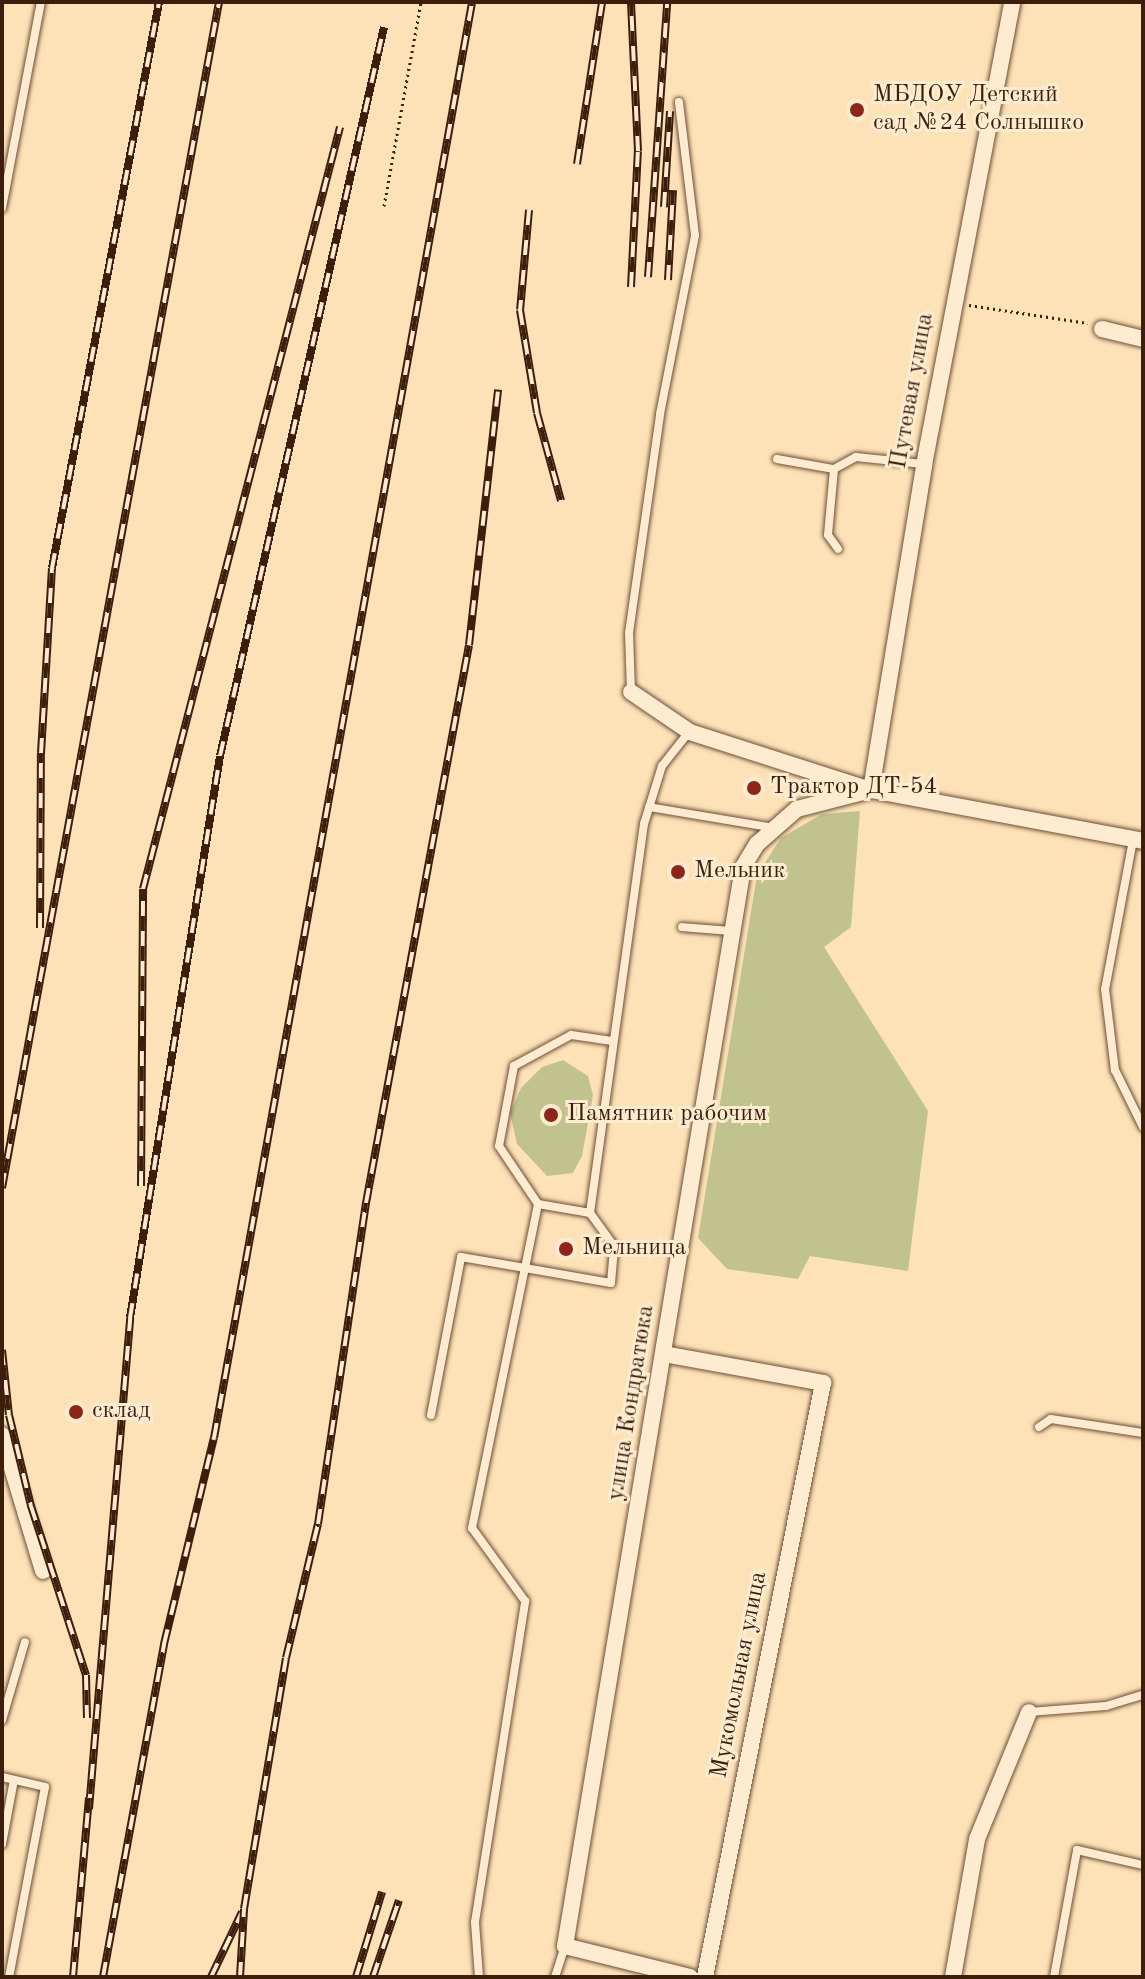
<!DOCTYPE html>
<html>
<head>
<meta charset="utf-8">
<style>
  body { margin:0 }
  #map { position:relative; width:1145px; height:1979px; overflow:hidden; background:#fee2b7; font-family:"Old Standard TT",serif }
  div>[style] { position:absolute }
  .green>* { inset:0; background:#c0c38e }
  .path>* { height:3px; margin-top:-1.5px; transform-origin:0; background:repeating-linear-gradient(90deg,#3d1d0c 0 2px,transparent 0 6px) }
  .roads { filter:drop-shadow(0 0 2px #6d4e37) drop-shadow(0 0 2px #6d4e37) }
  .lane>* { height:8px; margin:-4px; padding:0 4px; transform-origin:4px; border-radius:4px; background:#feecd0 }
  .street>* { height:16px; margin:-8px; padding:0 8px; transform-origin:8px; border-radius:8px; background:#feecd0 }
  .rail>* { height:8px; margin-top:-4px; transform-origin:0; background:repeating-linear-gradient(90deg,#feecd0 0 15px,#3d1d0c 0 30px); box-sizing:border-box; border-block:2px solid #3d1d0c }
  .dots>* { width:22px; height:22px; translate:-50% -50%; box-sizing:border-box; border:4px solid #feecd0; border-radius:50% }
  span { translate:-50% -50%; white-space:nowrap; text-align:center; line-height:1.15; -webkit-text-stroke:6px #feecd0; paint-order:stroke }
  .poi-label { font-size:24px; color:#3d1d0c }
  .left { translate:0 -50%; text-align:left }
  .street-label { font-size:24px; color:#3d1d0c }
  .frame { position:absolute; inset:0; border:4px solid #3d1d0c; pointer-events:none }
</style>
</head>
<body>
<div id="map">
  <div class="green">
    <i style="clip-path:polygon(860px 811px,851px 927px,824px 947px,928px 1111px,908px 1271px,810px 1256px,798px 1279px,727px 1269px,698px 1238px,757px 875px,781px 838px,822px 814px)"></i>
    <i style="clip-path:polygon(563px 1060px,588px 1076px,593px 1095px,582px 1156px,573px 1173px,547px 1176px,517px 1144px,510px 1113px,521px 1088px,542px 1067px)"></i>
  </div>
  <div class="path">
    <i style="left:384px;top:206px;width:207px;rotate:-79.7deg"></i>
    <i style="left:969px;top:305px;width:120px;rotate:8.6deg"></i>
  </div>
  <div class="roads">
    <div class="lane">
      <i style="left:2px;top:208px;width:210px;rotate:-79.3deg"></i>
      <i style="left:777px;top:459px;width:58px;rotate:10deg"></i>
      <i style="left:834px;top:469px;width:25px;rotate:-29deg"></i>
      <i style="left:856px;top:457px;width:67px;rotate:6deg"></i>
      <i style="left:834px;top:469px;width:66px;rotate:95.2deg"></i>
      <i style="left:828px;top:535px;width:17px;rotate:54deg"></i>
      <i style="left:631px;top:692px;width:59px;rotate:-91.9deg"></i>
      <i style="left:629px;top:633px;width:221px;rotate:-81.9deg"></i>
      <i style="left:660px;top:414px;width:182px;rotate:-78.9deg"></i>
      <i style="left:695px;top:235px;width:134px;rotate:-96.9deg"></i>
      <i style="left:649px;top:807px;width:127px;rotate:9.5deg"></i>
      <i style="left:1133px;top:840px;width:152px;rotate:100.6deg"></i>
      <i style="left:1105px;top:989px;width:82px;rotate:83deg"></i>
      <i style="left:1115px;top:1070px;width:64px;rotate:63.8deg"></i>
      <i style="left:682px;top:927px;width:48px;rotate:4.8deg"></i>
      <i style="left:612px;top:1041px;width:41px;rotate:-171.7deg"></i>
      <i style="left:571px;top:1035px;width:65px;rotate:151.5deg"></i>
      <i style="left:514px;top:1066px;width:81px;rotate:100.6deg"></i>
      <i style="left:499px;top:1146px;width:70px;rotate:56.1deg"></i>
      <i style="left:538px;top:1204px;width:53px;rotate:9.8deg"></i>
      <i style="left:590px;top:1213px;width:393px;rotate:-82.1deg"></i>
      <i style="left:644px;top:824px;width:61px;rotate:-72.8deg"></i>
      <i style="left:662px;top:766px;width:43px;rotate:-51.5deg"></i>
      <i style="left:431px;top:1415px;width:161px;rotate:-79.2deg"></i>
      <i style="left:461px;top:1257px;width:65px;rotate:9.8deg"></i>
      <i style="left:525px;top:1268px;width:65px;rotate:-78.5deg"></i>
      <i style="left:1039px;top:1427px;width:14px;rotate:-34deg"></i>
      <i style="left:1051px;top:1419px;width:93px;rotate:8.7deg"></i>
      <i style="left:1029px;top:1712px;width:77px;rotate:-4.5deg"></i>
      <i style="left:1106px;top:1706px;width:39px;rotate:-17deg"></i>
      <i style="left:2px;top:1720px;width:81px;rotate:-73.6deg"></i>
      <i style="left:2px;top:1777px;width:44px;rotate:13.1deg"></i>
      <i style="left:45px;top:1787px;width:193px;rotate:100.7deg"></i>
      <i style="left:2px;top:1844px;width:65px;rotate:-79.4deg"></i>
      <i style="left:479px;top:1977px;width:55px;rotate:-94.2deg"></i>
      <i style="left:475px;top:1922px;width:325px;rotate:-81.1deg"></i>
      <i style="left:525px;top:1601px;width:90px;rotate:-126deg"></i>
      <i style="left:472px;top:1528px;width:265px;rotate:-78.5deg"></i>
      <i style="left:525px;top:1268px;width:87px;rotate:9.9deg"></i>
      <i style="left:611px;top:1283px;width:37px;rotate:-85deg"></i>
      <i style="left:614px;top:1246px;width:41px;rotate:-126deg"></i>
      <i style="left:555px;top:1977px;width:33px;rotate:-72deg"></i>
      <i style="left:1054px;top:1977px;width:129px;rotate:-79.7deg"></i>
      <i style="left:1077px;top:1850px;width:68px;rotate:12.8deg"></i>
    </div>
    <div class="street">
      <i style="left:1102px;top:329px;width:42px;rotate:13.7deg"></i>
      <i style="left:631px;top:692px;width:71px;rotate:34.1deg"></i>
      <i style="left:690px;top:732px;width:190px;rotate:17.8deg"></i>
      <i style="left:871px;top:790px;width:329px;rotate:-80.7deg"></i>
      <i style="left:924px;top:465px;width:471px;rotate:-79.2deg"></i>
      <i style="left:664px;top:1354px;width:162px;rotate:10.3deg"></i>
      <i style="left:823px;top:1383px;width:606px;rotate:101.24deg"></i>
      <i style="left:2px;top:1435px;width:142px;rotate:73.2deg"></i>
      <i style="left:690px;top:1977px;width:129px;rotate:-166.1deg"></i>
      <i style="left:565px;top:1946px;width:1094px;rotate:-80.63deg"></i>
      <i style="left:743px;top:867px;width:27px;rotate:-59deg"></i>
      <i style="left:757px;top:844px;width:53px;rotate:-41.2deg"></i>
      <i style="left:797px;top:809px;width:76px;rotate:-14.4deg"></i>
      <i style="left:871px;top:790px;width:277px;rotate:10.6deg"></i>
      <i style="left:953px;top:1977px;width:140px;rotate:-80.1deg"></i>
      <i style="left:977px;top:1839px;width:137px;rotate:-67.7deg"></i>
    </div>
  </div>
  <div class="rail">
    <i style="left:577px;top:164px;width:164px;rotate:-81.2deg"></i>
    <i style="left:664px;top:207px;width:96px;rotate:-86.4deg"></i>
    <i style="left:529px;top:210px;width:100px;rotate:95.1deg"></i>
    <i style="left:520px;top:310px;width:104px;rotate:80.6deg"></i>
    <i style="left:537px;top:413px;width:91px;rotate:74.7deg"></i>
    <i style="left:648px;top:277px;width:276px;rotate:-86deg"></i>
    <i style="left:668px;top:280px;width:90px;rotate:-86.8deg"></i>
    <i style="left:631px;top:287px;width:136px;rotate:-87.1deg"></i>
    <i style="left:638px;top:151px;width:149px;rotate:-92.7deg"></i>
    <i style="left:40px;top:928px;width:175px;rotate:-89.7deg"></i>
    <i style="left:41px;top:753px;width:185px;rotate:-86.6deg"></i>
    <i style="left:52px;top:568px;width:576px;rotate:-79.29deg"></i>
    <i style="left:141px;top:1186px;width:297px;rotate:-89.6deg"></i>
    <i style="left:143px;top:889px;width:787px;rotate:-75.5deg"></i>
    <i style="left:2px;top:1188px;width:1206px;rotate:-79.63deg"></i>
    <i style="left:2px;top:1350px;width:65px;rotate:83.9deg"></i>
    <i style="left:9px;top:1415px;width:94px;rotate:76.4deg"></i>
    <i style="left:31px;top:1506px;width:178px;rotate:72deg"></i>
    <i style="left:86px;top:1675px;width:43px;rotate:88.7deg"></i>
    <i style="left:89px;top:1809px;width:493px;rotate:-85.2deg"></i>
    <i style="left:130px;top:1318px;width:569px;rotate:-80.9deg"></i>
    <i style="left:220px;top:756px;width:747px;rotate:-77.32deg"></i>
    <i style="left:73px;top:1977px;width:180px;rotate:-84.9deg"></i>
    <i style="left:103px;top:1977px;width:339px;rotate:-79.6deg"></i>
    <i style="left:164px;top:1644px;width:212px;rotate:-76.4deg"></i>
    <i style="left:214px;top:1438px;width:1459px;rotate:-79.81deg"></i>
    <i style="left:211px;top:1977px;width:72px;rotate:-64.5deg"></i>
    <i style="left:240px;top:1977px;width:68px;rotate:-86.6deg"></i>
    <i style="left:244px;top:1909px;width:254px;rotate:-80.5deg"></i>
    <i style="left:286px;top:1658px;width:138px;rotate:-76.6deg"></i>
    <i style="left:318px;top:1524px;width:325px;rotate:-81.5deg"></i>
    <i style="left:366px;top:1203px;width:567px;rotate:-79.54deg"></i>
    <i style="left:469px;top:645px;width:257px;rotate:-83.5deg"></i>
    <i style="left:356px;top:1977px;width:89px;rotate:-73deg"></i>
    <i style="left:373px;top:1977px;width:81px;rotate:-71.3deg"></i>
  </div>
  <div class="dots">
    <i style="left:857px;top:110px;background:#8f2418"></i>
    <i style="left:754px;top:788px;background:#8f2418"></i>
    <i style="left:678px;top:872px;background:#8f2418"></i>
    <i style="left:551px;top:1115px;background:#8f2418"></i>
    <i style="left:566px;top:1249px;background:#8f2418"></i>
    <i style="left:76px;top:1412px;background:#8f2418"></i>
  </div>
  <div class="poi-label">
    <span class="left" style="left:873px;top:110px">МБДОУ Детский<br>сад №24 Солнышко</span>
    <span class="left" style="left:770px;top:788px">Трактор ДТ-54</span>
    <span class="left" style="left:694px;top:872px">Мельник</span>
    <span class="left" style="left:567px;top:1115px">Памятник рабочим</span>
    <span class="left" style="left:582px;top:1249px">Мельница</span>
    <span class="left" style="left:92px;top:1412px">склад</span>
  </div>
  <div class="street-label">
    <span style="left:913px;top:391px;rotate:-80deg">Путевая улица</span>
    <span style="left:632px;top:1403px;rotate:-81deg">улица Кондратюка</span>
    <span style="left:740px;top:1675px;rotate:-79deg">Мукомольная улица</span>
  </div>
  <div class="frame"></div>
</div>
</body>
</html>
